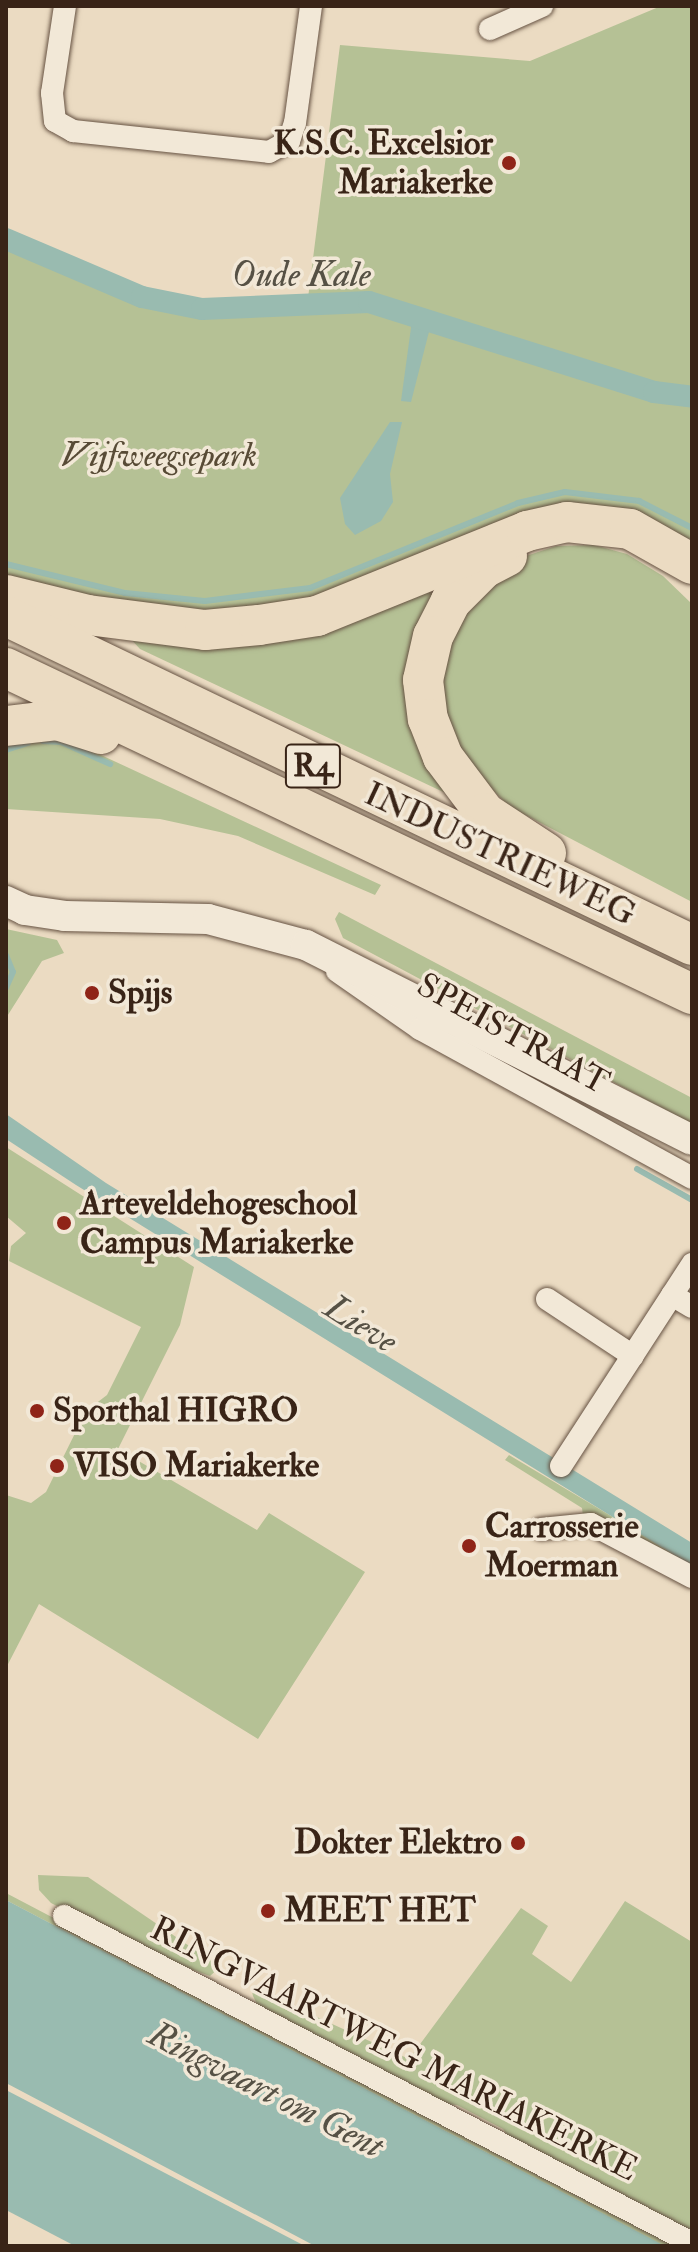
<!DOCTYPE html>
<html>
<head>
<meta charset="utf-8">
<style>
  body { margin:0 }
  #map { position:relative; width:698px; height:2252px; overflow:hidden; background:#ebdbc2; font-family:"IM FELL Double Pica",serif }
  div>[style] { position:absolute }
  .green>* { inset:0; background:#b5c195 }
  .water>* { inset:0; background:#99bbb0 }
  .stream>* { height:6px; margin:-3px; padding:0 3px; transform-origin:3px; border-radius:3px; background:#99bbb0 }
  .canal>* { height:22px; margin:-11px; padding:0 11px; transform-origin:11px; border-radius:11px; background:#99bbb0 }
  .roads { filter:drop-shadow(0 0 2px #665242) drop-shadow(0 0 2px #665242) }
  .street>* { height:22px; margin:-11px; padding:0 11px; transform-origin:11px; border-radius:11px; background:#f2e8d7 }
  .secondary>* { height:30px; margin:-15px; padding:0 15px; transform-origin:15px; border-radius:15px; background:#f2e8d7 }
  .highway>* { height:40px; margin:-20px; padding:0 20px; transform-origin:20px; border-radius:20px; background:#ebdbc2 }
  .dots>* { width:22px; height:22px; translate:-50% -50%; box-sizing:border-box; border:4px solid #f2e8d7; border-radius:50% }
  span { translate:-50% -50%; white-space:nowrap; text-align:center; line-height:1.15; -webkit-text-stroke:7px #f2e8d7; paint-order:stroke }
  .shield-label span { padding:2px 6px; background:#f2e8d7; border:2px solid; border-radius:6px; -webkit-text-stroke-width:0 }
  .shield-label { font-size:32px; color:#392417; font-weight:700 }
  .poi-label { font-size:34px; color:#392417; font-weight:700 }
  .right { translate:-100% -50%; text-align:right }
  .left { translate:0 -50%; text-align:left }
  .park-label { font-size:34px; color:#584b36; font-style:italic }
  .street-label { font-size:34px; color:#392417 }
  .water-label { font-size:36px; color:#565145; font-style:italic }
  .frame { position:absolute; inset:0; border:8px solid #392417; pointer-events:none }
</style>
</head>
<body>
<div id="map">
  <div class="green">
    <i style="clip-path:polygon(661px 6px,692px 6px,692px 543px,635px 514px,313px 600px,205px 614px,143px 609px,6px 577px,6px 239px,142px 297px,202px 309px,307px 306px,340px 45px,530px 61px)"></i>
    <i style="clip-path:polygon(594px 545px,627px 554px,663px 576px,692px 604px,692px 902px,510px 807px,470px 768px,442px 712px,439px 669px,461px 611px,523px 557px,556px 546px)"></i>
    <i style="clip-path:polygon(472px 562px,423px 629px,456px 798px,140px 649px,129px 637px)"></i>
    <i style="clip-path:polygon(42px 737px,73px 742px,381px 885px,375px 895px,238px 836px,160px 819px,6px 809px,6px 747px)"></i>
    <i style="clip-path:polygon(339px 912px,692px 1098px,692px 1124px,343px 938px,335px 919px)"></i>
    <i style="clip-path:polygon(6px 929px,57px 940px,64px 953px,42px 961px,6px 1018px)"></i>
    <i style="clip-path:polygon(6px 1147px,194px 1267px,180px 1325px,118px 1449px,257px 1530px,269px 1513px,365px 1572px,258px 1739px,39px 1604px,6px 1668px,6px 1495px,31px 1503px,46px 1492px,86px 1411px,107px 1395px,141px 1327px,9px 1261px,11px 1246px,26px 1233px,6px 1216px)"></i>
    <i style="clip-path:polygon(509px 1455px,643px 1535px,692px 1566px,583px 1516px,582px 1508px,505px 1460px)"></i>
    <i style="clip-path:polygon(38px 1875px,88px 1877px,220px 1967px,210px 1976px,157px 1957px,51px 1903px,39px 1890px)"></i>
    <i style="clip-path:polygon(6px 1893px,290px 2042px,686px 2246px,664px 2246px,6px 1900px)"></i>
    <i style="clip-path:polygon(625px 1901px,692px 1942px,692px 2232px,512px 2142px,503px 2129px,457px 2105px,442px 2104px,257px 2004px,253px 1996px,251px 1987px,409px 2059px,521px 1908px,548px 1926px,532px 1954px,571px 1982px)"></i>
  </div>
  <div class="water">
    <i style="clip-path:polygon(413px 313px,432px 320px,411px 402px,401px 401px)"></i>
    <i style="clip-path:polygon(390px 422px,402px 422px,390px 474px,393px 502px,381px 521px,355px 535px,345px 524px,340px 498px)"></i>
    <i style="clip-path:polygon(6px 1114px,106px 1183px,692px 1543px,692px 1566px,76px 1185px,6px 1139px)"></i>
    <i style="clip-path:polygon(6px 1900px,303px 2056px,665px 2246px,315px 2246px,6px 2083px)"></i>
    <i style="clip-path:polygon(6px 2090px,305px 2246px,75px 2246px,6px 2210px)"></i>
  </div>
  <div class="stream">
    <i style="left:6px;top:564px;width:122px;rotate:13.7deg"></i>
    <i style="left:125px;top:593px;width:80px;rotate:5.7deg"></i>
    <i style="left:205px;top:601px;width:106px;rotate:-7.1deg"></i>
    <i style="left:310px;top:588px;width:225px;rotate:-22.2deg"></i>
    <i style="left:518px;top:503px;width:48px;rotate:-13.2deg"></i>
    <i style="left:565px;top:492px;width:75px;rotate:6.9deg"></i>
    <i style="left:639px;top:501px;width:59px;rotate:27deg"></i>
    <i style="left:43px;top:741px;width:18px;rotate:3deg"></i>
    <i style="left:61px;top:742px;width:54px;rotate:24.2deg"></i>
    <i style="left:6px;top:750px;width:23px;rotate:-18deg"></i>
    <i style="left:6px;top:955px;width:18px;rotate:68deg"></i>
    <i style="left:13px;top:972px;width:17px;rotate:114deg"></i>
    <i style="left:637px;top:1169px;width:63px;rotate:29.4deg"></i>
  </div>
  <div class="canal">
    <i style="left:6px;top:239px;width:148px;rotate:23.1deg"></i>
    <i style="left:142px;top:297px;width:61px;rotate:11.3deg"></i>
    <i style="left:202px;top:309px;width:167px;rotate:-2.4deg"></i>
    <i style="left:369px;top:302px;width:299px;rotate:17.5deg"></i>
    <i style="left:654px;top:392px;width:38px;rotate:7deg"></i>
  </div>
  <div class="roads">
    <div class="street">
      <i style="left:65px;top:6px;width:88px;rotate:98.5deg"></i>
      <i style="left:52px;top:93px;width:28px;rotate:84deg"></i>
      <i style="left:55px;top:121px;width:21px;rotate:29deg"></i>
      <i style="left:73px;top:131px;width:197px;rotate:6.1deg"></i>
      <i style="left:269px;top:152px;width:23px;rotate:-29deg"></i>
      <i style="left:289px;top:141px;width:19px;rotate:-72deg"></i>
      <i style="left:295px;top:123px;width:118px;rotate:-82.2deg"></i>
      <i style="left:490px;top:29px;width:57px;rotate:-23.9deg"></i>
      <i style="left:337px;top:971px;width:101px;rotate:34.9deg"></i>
      <i style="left:420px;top:1029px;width:310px;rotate:28.7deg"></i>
      <i style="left:672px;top:1295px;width:23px;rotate:31deg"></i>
      <i style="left:547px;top:1299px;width:103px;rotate:33.5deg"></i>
      <i style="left:561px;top:1466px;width:241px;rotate:-57deg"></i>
      <i style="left:541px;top:1529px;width:50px;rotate:-5.7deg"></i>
      <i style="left:591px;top:1524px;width:114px;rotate:27.7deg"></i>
      <i style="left:64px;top:1916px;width:708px;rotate:27.51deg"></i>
    </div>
    <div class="secondary">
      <i style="left:6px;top:901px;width:21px;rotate:25deg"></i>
      <i style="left:25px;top:910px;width:40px;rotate:8.5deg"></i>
      <i style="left:65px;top:916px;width:143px;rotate:1.2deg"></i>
      <i style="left:208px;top:919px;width:101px;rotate:14.9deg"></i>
      <i style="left:306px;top:945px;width:432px;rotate:26.8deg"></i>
    </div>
    <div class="highway">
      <i style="left:507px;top:556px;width:26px;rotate:152deg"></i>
      <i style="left:484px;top:568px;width:47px;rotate:135deg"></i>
      <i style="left:451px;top:601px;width:39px;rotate:117deg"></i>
      <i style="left:433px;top:636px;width:45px;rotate:102.8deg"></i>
      <i style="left:423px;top:680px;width:39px;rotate:83deg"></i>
      <i style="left:428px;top:719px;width:41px;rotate:68.5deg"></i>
      <i style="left:443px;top:757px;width:70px;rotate:53.1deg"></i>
      <i style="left:485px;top:813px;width:73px;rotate:33.3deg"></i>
      <i style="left:6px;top:595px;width:84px;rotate:13.7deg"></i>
      <i style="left:88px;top:615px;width:118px;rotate:7.3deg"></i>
      <i style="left:205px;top:630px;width:54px;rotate:-5.3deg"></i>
      <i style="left:259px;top:625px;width:59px;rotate:-8.8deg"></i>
      <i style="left:317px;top:616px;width:227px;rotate:-22deg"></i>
      <i style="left:527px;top:531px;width:41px;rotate:-12.7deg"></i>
      <i style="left:567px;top:522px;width:63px;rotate:6.3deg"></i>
      <i style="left:630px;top:529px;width:71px;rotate:29.4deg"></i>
      <i style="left:6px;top:616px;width:761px;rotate:25.62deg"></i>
      <i style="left:6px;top:668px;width:760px;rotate:25.42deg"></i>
      <i style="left:6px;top:726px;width:51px;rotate:-6.7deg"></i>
      <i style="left:57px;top:720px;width:46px;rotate:17.7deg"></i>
    </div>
  </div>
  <div class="dots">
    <i style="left:509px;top:163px;background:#8f2418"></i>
    <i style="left:92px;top:993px;background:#8f2418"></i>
    <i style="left:64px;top:1223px;background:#8f2418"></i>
    <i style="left:37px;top:1411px;background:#8f2418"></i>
    <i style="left:57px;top:1466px;background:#8f2418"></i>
    <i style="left:469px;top:1546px;background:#8f2418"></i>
    <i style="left:518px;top:1843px;background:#8f2418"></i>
    <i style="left:268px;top:1911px;background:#8f2418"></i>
  </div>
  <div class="shield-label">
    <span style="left:313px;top:766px">R4</span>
  </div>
  <div class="poi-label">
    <span class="right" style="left:493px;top:163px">K.S.C. Excelsior<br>Mariakerke</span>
    <span class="left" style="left:108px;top:993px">Spijs</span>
    <span class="left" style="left:80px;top:1223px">Arteveldehogeschool<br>Campus Mariakerke</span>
    <span class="left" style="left:53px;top:1411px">Sporthal HIGRO</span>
    <span class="left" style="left:73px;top:1466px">VISO Mariakerke</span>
    <span class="left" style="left:485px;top:1546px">Carrosserie<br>Moerman</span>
    <span class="right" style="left:502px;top:1843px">Dokter Elektro</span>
    <span class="left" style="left:284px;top:1911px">MEET HET</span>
  </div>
  <div class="park-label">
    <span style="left:159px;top:456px">Vijfweegsepark</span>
  </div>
  <div class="street-label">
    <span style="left:500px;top:854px;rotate:25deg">INDUSTRIEWEG</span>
    <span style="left:513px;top:1034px;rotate:29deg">SPEISTRAAT</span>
    <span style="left:394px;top:2049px;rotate:27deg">RINGVAARTWEG MARIAKERKE</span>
  </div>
  <div class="water-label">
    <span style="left:301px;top:275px">Oude Kale</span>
    <span style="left:361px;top:1324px;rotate:32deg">Lieve</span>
    <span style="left:266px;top:2090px;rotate:27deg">Ringvaart om Gent</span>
  </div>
  <div class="frame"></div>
</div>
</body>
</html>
